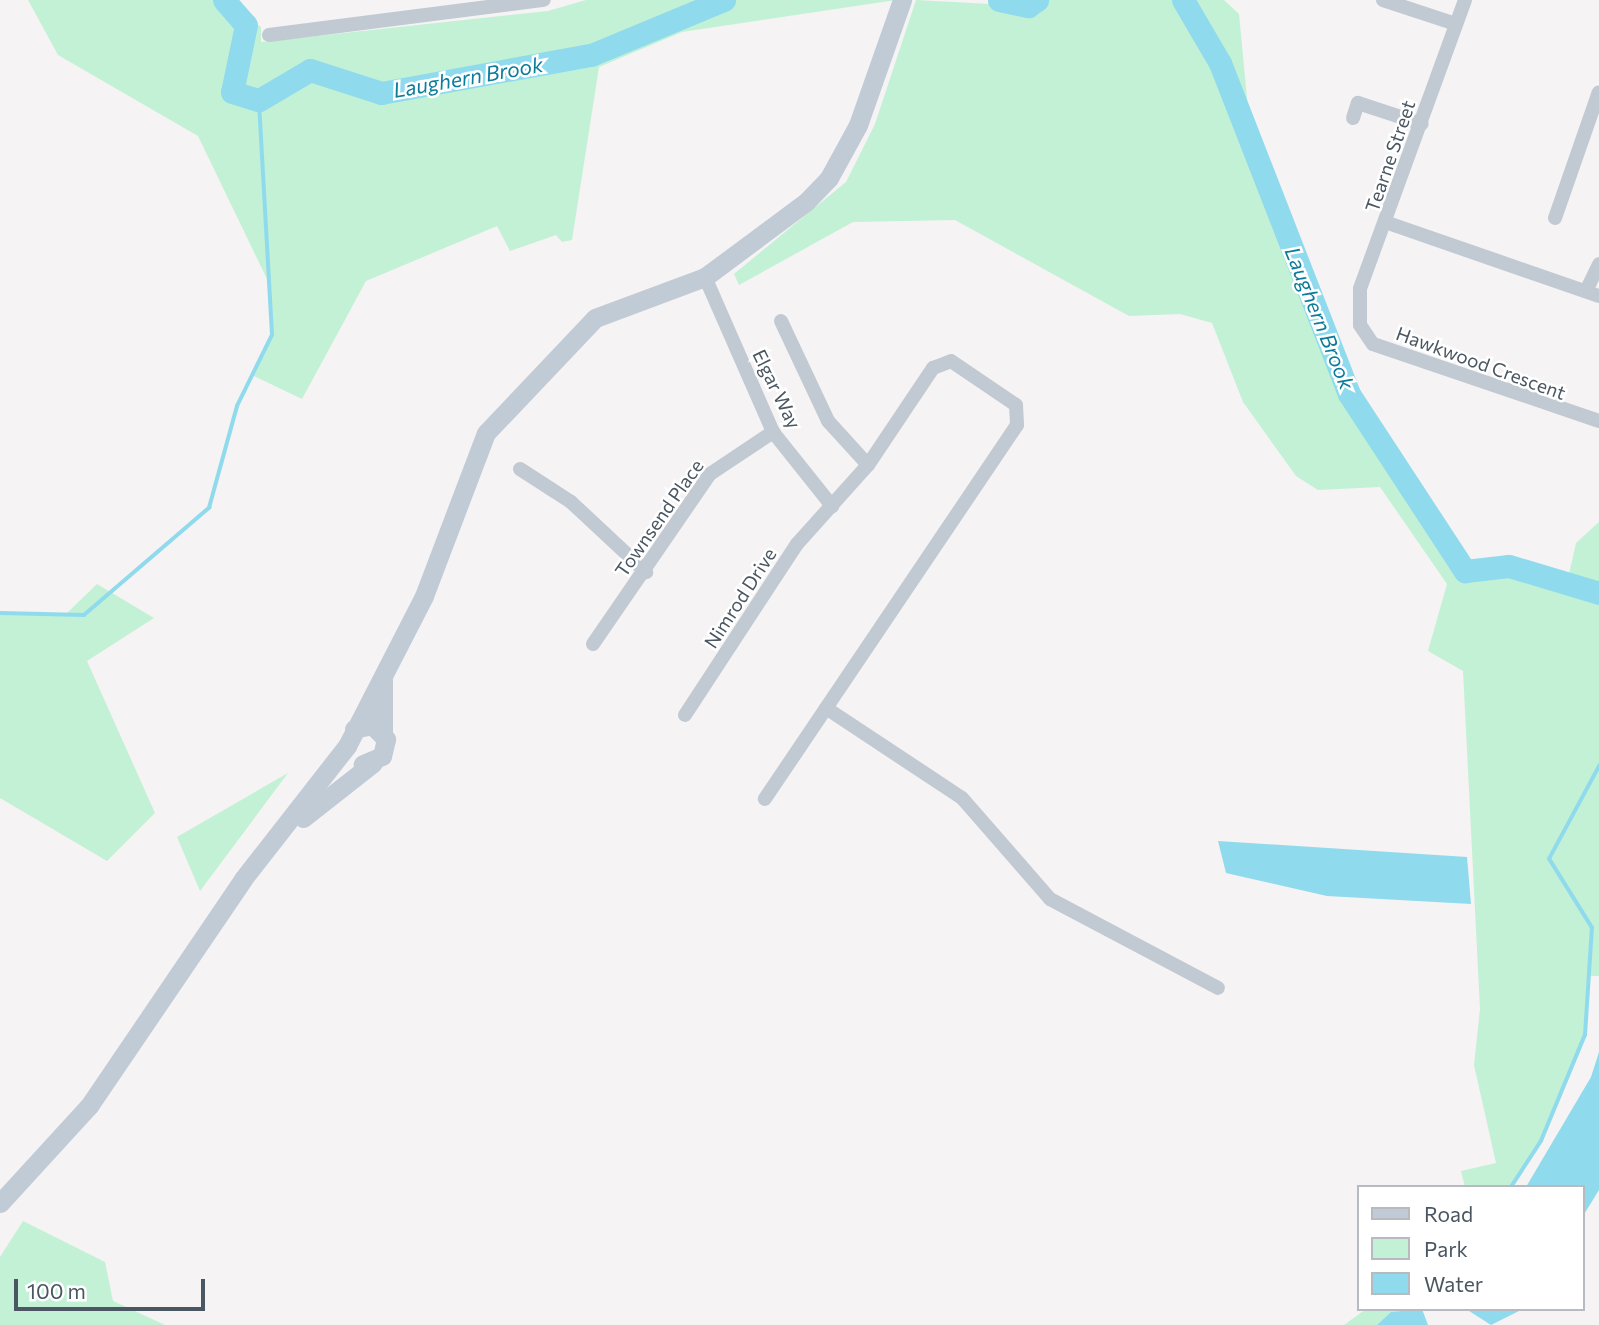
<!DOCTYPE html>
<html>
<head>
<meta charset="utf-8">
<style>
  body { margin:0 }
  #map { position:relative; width:1599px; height:1325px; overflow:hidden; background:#f5f3f3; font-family:Commissioner,sans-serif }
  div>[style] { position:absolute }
  .green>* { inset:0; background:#c3f1d5 }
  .water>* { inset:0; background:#90daee }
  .stream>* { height:3.5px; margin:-1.75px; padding:0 1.75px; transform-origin:1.75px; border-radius:1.75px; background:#90daee }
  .river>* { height:23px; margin:-11.5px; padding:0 11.5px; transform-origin:11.5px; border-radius:11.5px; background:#90daee }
  .minor>* { height:14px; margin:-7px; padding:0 7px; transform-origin:7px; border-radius:7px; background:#c1cad2 }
  .secondary>* { height:19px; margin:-9.5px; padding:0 9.5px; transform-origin:9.5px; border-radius:9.5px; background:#c1cbd6 }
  span { translate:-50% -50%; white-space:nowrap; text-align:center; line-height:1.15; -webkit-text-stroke:5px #fff; paint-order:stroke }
  .street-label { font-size:19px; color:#4a5661 }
  .water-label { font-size:21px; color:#0c7c9b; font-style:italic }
  .legend { position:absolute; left:1357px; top:1185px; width:228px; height:126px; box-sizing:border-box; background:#fff; border:2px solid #b7bbc0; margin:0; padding:9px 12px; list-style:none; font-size:21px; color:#4a5661 }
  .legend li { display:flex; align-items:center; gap:14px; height:35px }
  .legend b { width:35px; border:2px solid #b7bbc0 }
  .scale { position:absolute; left:14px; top:1279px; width:191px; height:32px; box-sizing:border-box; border:4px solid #4a5661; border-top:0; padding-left:9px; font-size:21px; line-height:24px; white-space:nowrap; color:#4a5661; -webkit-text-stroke:5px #fff; paint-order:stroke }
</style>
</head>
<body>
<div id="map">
  <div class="green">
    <i style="clip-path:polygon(28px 0,224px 0,261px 27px,261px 42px,548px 11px,586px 0,896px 0,682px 32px,599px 67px,572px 240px,562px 242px,556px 235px,510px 251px,497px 226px,366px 281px,302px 399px,252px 375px,272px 335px,267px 279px,198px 136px,58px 55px)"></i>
    <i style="clip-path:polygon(916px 0,1028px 6px,1037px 0,1224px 0,1239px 14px,1251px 140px,1325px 338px,1349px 394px,1465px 570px,1509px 566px,1567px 583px,1576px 543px,1599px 522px,1599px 976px,1589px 976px,1585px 1035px,1541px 1141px,1511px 1187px,1465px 1187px,1461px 1171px,1496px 1163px,1474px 1065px,1480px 1009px,1463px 671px,1428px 651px,1447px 584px,1380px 487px,1318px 490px,1296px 476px,1243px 402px,1212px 323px,1180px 314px,1129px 316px,955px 220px,853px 222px,739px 285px,734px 274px,846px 182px,875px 124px)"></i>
    <i style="clip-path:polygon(97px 584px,154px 618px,87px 661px,155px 813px,107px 861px,0 798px,0 613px,66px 614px)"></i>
    <i style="clip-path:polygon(288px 773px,200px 891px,177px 837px)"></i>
    <i style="clip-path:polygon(23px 1221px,105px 1262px,113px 1301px,165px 1325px,0 1325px,0 1257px)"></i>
    <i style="clip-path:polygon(1366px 1309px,1422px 1309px,1392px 1312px,1377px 1325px,1344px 1325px)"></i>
  </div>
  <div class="water">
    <i style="clip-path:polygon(1218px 841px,1467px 857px,1471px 904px,1327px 896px,1226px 873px)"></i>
    <i style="clip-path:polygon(1599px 1052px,1599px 1190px,1583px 1216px,1583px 1187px,1526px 1187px,1591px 1077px)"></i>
    <i style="clip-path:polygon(1422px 1309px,1428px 1325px,1377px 1325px,1391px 1312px)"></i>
    <i style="clip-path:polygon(1466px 1309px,1523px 1309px,1491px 1325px)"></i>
  </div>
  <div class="stream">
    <i style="left:0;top:613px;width:84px;rotate:1.4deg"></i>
    <i style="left:84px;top:615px;width:165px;rotate:-40.6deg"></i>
    <i style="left:209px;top:508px;width:106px;rotate:-74.6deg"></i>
    <i style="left:237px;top:406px;width:79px;rotate:-63.8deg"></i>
    <i style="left:272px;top:335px;width:235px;rotate:-93.2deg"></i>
    <i style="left:1511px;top:1187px;width:55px;rotate:-56.9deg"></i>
    <i style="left:1541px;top:1141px;width:115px;rotate:-67.5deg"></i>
    <i style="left:1585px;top:1035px;width:107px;rotate:-86.3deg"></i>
    <i style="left:1592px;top:928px;width:81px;rotate:-121.9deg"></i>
    <i style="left:1549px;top:859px;width:106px;rotate:-61.7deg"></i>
  </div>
  <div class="river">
    <i style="left:224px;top:0;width:33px;rotate:49deg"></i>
    <i style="left:246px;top:25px;width:68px;rotate:101.8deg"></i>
    <i style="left:232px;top:92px;width:28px;rotate:17deg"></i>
    <i style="left:259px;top:100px;width:59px;rotate:-30.5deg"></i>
    <i style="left:310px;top:70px;width:75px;rotate:17.9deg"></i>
    <i style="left:381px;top:93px;width:213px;rotate:-10.3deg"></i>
    <i style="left:591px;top:55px;width:144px;rotate:-22.5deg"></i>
    <i style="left:999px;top:0;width:30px;rotate:12deg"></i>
    <i style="left:1028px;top:6px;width:11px;rotate:-34deg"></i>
    <i style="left:1183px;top:0;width:73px;rotate:59.6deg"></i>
    <i style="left:1220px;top:63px;width:355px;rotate:68.7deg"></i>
    <i style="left:1349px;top:394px;width:212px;rotate:56.8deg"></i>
    <i style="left:1465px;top:571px;width:44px;rotate:-6.5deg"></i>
    <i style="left:1509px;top:566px;width:94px;rotate:16.7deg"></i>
  </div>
  <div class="minor">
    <i style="left:1383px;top:0;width:77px;rotate:18.2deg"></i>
    <i style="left:1465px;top:0;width:307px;rotate:110deg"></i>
    <i style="left:1360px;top:289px;width:36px;rotate:90deg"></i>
    <i style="left:1360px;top:325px;width:23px;rotate:56deg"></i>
    <i style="left:1373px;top:344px;width:239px;rotate:18.8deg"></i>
    <i style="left:269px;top:35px;width:277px;rotate:-7.3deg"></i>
    <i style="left:1353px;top:118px;width:16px;rotate:-72deg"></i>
    <i style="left:1358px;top:103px;width:67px;rotate:18.2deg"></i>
    <i style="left:1555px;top:218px;width:133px;rotate:-70.8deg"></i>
    <i style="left:1388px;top:223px;width:223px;rotate:19.1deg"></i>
    <i style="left:705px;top:277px;width:169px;rotate:66.3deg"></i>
    <i style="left:773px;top:432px;width:95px;rotate:51.4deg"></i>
    <i style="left:1586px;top:291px;width:30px;rotate:-64deg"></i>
    <i style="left:781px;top:321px;width:110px;rotate:64.8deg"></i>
    <i style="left:828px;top:421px;width:59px;rotate:47.7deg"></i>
    <i style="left:520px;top:469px;width:61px;rotate:32.9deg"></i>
    <i style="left:571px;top:502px;width:103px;rotate:43deg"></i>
    <i style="left:593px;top:644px;width:206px;rotate:-55.5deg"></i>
    <i style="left:710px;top:474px;width:76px;rotate:-33.7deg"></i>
    <i style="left:826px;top:708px;width:163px;rotate:33.5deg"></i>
    <i style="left:962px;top:798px;width:134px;rotate:48.9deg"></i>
    <i style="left:1050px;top:899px;width:190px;rotate:27.9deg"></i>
    <i style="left:685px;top:715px;width:204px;rotate:-56.8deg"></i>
    <i style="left:797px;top:544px;width:106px;rotate:-48.1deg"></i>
    <i style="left:868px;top:465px;width:117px;rotate:-56.2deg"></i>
    <i style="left:933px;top:368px;width:19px;rotate:-21deg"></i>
    <i style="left:951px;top:361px;width:78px;rotate:34.1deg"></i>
    <i style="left:1016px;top:405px;width:20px;rotate:87deg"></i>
    <i style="left:1017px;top:425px;width:451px;rotate:124deg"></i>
  </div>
  <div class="secondary">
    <i style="left:354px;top:729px;width:18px;rotate:-13deg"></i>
    <i style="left:372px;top:725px;width:20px;rotate:45deg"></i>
    <i style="left:386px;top:739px;width:17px;rotate:103deg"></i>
    <i style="left:382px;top:756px;width:21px;rotate:157deg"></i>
    <i style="left:383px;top:733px;width:53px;rotate:-90deg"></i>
    <i style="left:303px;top:818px;width:89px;rotate:-38.2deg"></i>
    <i style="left:0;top:1203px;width:132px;rotate:-47.5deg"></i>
    <i style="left:89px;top:1106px;width:274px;rotate:-55.8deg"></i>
    <i style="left:243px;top:879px;width:169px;rotate:-52deg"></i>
    <i style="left:347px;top:746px;width:169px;rotate:-62.8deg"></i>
    <i style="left:424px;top:596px;width:174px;rotate:-69.2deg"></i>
    <i style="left:486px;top:433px;width:158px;rotate:-46.5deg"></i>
    <i style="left:595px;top:318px;width:117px;rotate:-20.4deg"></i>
    <i style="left:705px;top:277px;width:126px;rotate:-36.6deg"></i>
    <i style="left:806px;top:202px;width:33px;rotate:-46deg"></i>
    <i style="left:829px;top:178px;width:60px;rotate:-61.3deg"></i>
    <i style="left:858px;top:125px;width:133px;rotate:-70.6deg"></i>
  </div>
  <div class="street-label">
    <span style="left:1390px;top:156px;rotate:-71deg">Tearne Street</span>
    <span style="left:1481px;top:363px;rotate:20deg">Hawkwood Crescent</span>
    <span style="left:777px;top:389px;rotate:64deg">Elgar Way</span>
    <span style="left:659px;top:518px;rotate:-55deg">Townsend Place</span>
    <span style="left:740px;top:598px;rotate:-57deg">Nimrod Drive</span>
  </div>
  <div class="water-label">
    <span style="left:468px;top:77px;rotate:-10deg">Laughern Brook</span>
    <span style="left:1320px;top:318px;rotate:68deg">Laughern Brook</span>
  </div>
  <ul class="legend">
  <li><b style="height:9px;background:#c1cbd6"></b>Road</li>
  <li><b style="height:19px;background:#c3f1d5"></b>Park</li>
  <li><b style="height:19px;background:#90daee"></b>Water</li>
  </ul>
  <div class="scale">100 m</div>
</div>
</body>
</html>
